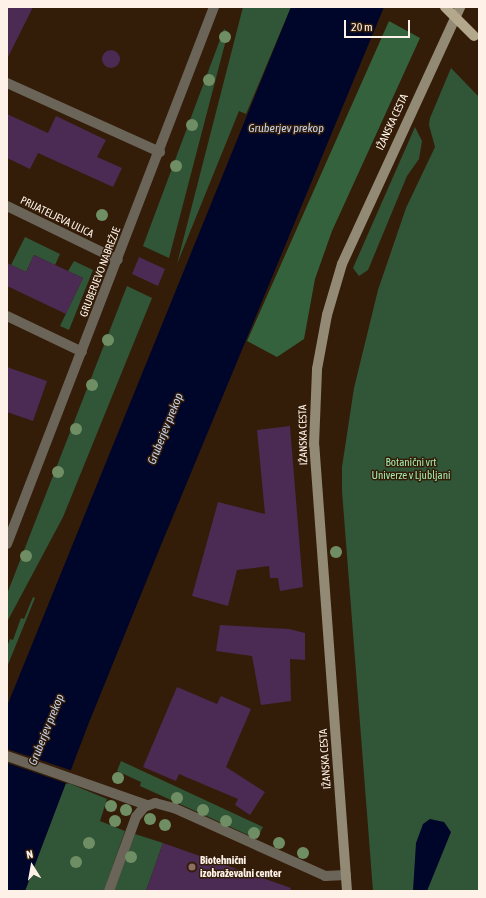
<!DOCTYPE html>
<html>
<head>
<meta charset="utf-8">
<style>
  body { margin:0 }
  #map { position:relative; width:486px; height:898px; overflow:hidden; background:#331d09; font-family:"Asap Condensed",sans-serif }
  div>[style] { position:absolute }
  .green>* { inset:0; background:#305637 }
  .forest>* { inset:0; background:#33623d }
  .water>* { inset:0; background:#00052a }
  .pier>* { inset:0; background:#331d09 }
  .building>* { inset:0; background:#4b2a53 }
  .round { border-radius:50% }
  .lane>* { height:10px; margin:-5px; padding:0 5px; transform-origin:5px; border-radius:5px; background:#6a6558 }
  .street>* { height:10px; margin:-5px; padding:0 5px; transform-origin:5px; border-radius:5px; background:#6a6558 }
  .secondary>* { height:10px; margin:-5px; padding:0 5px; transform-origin:5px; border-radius:5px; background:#938a75 }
  .primary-bridge>* { height:10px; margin:-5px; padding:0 5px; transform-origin:5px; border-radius:5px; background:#b3a78c }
  .trees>* { width:12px; height:12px; margin:-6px; border-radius:50%; background:#708e64 }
  .dots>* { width:11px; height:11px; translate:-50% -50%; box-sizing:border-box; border:2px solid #331d09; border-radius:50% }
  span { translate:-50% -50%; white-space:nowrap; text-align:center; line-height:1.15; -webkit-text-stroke:3px #331d09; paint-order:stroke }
  .street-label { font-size:11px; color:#fef2e8 }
  .park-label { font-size:11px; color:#a2ebaf }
  .poi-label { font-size:11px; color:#fef2e8; font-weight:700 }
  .left { translate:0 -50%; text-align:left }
  .water-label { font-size:12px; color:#c3d4f1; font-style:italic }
  .frame { position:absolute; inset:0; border:8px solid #fef2e8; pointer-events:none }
  .north { position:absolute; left:12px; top:846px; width:40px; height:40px; -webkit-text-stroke:3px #331d09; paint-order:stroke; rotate:349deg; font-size:11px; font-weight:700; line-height:16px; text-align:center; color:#fef2e8 }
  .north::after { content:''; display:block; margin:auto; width:14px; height:18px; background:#fef2e8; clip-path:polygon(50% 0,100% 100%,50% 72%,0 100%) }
  .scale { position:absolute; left:344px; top:20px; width:66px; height:18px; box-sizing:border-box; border:2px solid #fef2e8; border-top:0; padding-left:5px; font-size:12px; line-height:14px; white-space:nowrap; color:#fef2e8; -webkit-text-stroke:3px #331d09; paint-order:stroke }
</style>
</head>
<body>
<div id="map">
  <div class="green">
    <i style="clip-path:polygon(243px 7px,291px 7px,246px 114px,239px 111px,177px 264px)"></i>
    <i style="clip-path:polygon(224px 29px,228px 32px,169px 258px,143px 246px)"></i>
    <i style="clip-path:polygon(451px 68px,479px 97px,479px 891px,373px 891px,342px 491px,342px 467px,354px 388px,378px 290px,406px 208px,435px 147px,429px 125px,430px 118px)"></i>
    <i style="clip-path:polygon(415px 127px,422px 141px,419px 159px,407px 176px,368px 270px,359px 276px,353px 268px)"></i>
    <i style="clip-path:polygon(25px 237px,60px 254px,55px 265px,34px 255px,26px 272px,11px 265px)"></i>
    <i style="clip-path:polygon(74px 261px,93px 270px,69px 330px,60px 326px,83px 278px,68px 271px)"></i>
    <i style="clip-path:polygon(127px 286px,152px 298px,63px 517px,7px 622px,7px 594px)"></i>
    <i style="clip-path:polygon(33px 597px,35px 598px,7px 667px,7px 647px,10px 639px,13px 640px,21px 618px,24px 619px)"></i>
    <i style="clip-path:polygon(121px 761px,263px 827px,257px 839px,140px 786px,141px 782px,117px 771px)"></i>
    <i style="clip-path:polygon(66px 782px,107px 799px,100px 821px,125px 831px,104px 891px,25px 891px)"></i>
    <i style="clip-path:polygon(135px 834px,163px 843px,146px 891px,114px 891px)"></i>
  </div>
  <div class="forest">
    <i style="clip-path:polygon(389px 21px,420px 38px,332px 231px,315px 279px,304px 339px,277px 357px,247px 341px)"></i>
  </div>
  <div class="water">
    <i style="clip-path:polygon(291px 7px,384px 7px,159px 550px,88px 725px,25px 891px,7px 891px,7px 706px)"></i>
    <i style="clip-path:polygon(430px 819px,444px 822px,451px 832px,427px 891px,413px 891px,416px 843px,423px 824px)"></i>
  </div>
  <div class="pier">
    <i style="clip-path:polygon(7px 749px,73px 771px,68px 784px,7px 763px)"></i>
  </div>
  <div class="building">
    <i style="clip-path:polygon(7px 7px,33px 7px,7px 59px)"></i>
    <i class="round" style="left:102px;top:50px;width:18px;height:18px"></i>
    <i style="clip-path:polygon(7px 114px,48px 133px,56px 116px,106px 140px,97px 157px,122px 168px,113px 187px,38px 153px,30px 169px,7px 158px)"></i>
    <i style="clip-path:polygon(34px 255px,83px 278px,66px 314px,7px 286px,7px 263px,26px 272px)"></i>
    <i style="clip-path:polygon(139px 257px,165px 269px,158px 286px,132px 274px)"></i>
    <i style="clip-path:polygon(7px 367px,47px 381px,33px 421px,7px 412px)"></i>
    <i style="clip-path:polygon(290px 426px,303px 587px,280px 591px,278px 578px,270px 578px,269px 566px,237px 570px,228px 606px,192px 596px,218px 502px,265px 514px,257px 430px)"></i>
    <i style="clip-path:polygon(220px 625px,289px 629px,305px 633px,305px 660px,290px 659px,291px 701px,261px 705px,252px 656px,216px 651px)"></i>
    <i style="clip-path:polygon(177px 687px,217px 704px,221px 696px,251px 709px,226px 767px,265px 792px,250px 815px,235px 805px,238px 799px,179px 774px,176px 781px,143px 767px)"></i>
    <i style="clip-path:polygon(163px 843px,291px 888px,290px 891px,146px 891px)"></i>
  </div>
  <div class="lane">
    <i style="left:7px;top:83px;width:168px;rotate:24.3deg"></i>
    <i style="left:7px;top:316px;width:83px;rotate:25.6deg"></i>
    <i style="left:109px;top:891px;width:79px;rotate:-70deg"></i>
    <i style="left:136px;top:817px;width:13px;rotate:-51deg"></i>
    <i style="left:144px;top:807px;width:12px;rotate:-20deg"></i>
    <i style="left:155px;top:803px;width:20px;rotate:15deg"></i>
    <i style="left:174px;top:808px;width:166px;rotate:24.2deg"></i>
    <i style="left:325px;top:876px;width:21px;rotate:-3deg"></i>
  </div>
  <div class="street">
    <i style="left:7px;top:206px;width:123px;rotate:25.9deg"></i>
    <i style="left:7px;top:544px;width:576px;rotate:-68.92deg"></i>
    <i style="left:7px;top:756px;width:148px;rotate:19.3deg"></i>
  </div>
  <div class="secondary">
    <i style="left:347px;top:891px;width:447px;rotate:-94.2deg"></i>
    <i style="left:314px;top:445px;width:76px;rotate:-87.7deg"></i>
    <i style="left:317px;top:369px;width:55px;rotate:-79.5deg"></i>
    <i style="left:327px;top:315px;width:53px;rotate:-73.6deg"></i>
    <i style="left:342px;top:264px;width:283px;rotate:-65.3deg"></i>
  </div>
  <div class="primary-bridge">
    <i style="left:445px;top:7px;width:41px;rotate:45deg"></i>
  </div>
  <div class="trees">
    <i style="left:225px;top:37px"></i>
    <i style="left:209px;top:80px"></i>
    <i style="left:192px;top:125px"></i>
    <i style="left:176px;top:166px"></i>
    <i style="left:102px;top:215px"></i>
    <i style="left:108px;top:340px"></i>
    <i style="left:92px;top:385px"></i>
    <i style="left:76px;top:429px"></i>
    <i style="left:58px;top:472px"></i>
    <i style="left:336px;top:552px"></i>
    <i style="left:26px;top:556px"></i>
    <i style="left:118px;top:778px"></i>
    <i style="left:177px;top:798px"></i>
    <i style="left:111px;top:806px"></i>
    <i style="left:126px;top:810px"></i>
    <i style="left:203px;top:810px"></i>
    <i style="left:150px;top:819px"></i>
    <i style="left:115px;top:821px"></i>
    <i style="left:226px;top:821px"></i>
    <i style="left:165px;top:825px"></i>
    <i style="left:254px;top:833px"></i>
    <i style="left:89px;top:843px"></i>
    <i style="left:279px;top:843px"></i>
    <i style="left:303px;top:853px"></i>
    <i style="left:131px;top:857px"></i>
    <i style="left:76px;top:862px"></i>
  </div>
  <div class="dots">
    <i style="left:192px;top:867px;background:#8d6e63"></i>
  </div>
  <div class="street-label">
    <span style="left:392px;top:122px;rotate:-65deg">IŽANSKA CESTA</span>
    <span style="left:57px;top:217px;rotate:26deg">PRIJATELJEVA ULICA</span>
    <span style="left:100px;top:272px;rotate:-69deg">GRUBERJEVO NABREŽJE</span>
    <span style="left:303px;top:435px;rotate:-91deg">IŽANSKA CESTA</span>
    <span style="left:325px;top:759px;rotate:-94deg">IŽANSKA CESTA</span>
  </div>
  <div class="park-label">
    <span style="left:411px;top:469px">Botanični vrt<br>Univerze v Ljubljani</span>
  </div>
  <div class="poi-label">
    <span class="left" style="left:200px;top:867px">Biotehnični<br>izobraževalni center</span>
  </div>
  <div class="water-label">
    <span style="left:286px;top:129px">Gruberjev prekop</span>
    <span style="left:166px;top:429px;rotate:-68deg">Gruberjev prekop</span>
    <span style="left:47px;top:730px;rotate:-68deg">Gruberjev prekop</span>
  </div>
  <div class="frame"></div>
  <div class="north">N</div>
  <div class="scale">20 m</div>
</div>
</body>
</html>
